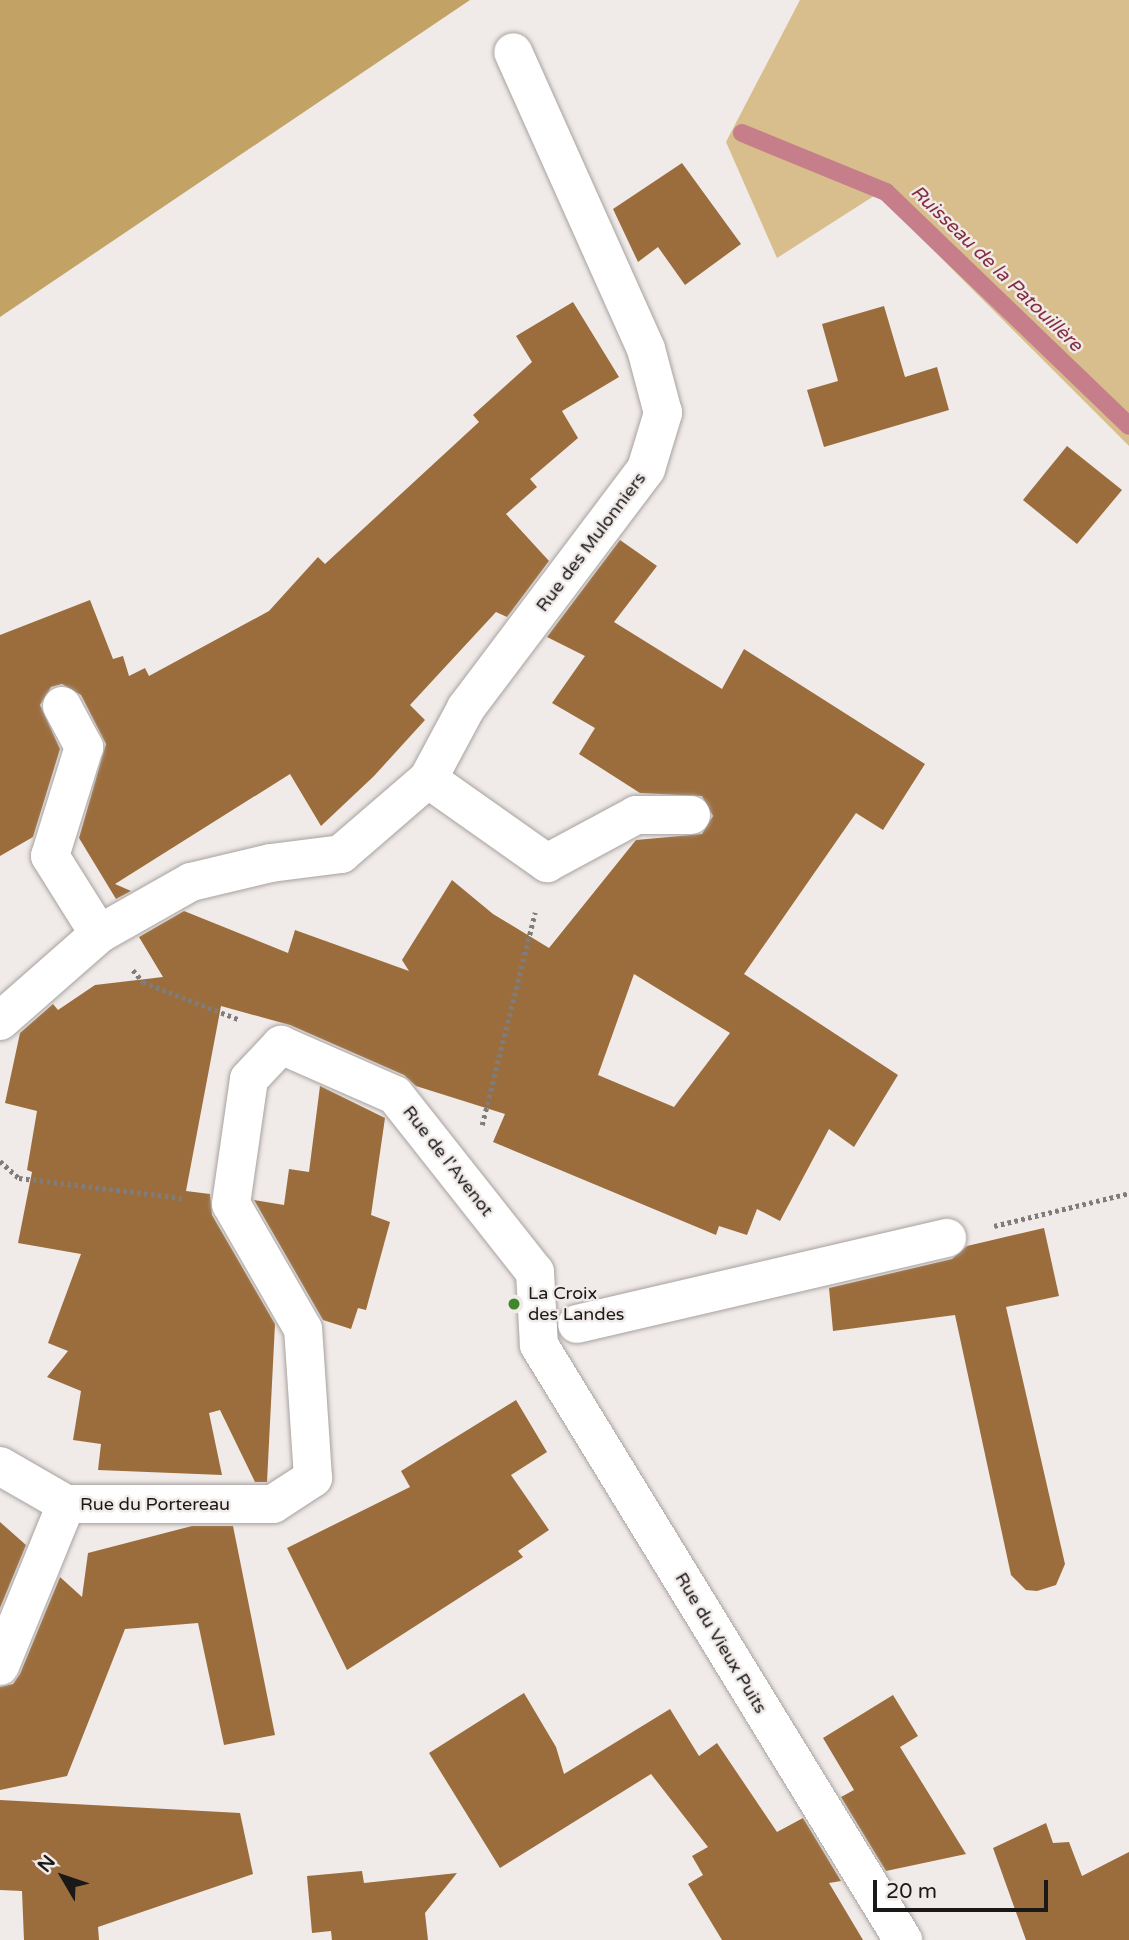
<!DOCTYPE html>
<html>
<head>
<meta charset="utf-8">
<style>
  body { margin:0 }
  #map { position:relative; width:1129px; height:1940px; overflow:hidden; background:#f0eae8; font-family:"Varela Round",sans-serif }
  div>[style] { position:absolute }
  .green>* { inset:0; background:#d8be8c }
  .forest>* { inset:0; background:#c2a365 }
  .stream>* { height:18px; margin:-9px; padding:0 9px; transform-origin:9px; border-radius:9px; background:#c67f8a }
  .building>* { inset:0; background:#9c6d3c }
  .path>* { height:4.5px; margin-top:-2.25px; transform-origin:0; background:repeating-linear-gradient(90deg,#7f7c7a 0 3.5px,transparent 0 7px) }
  .roads { filter:drop-shadow(0 0 2px #a7a29f) drop-shadow(0 0 2px #a7a29f) }
  .minor>* { height:38px; margin:-19px; padding:0 19px; transform-origin:19px; border-radius:19px; background:#fff }
  .dots>* { width:19px; height:19px; translate:-50% -50%; box-sizing:border-box; border:4px solid #f0eae8; border-radius:50% }
  span { translate:-50% -50%; white-space:nowrap; text-align:center; line-height:1.15; -webkit-text-stroke:5px #f0eae8; paint-order:stroke }
  .street-label { font-size:18px; color:#1a1918 }
  .poi-label { font-size:18px; color:#1a1918 }
  .left { translate:0 -50%; text-align:left }
  .water-label { font-size:19px; color:#842e41; font-style:italic }
  .north { position:absolute; left:28px; top:1842px; width:70px; height:70px; -webkit-text-stroke:5px #f0eae8; paint-order:stroke; rotate:309deg; font-size:19px; font-weight:700; line-height:28px; text-align:center; color:#1a1918 }
  .north::after { content:''; display:block; margin:auto; width:24px; height:32px; background:#1a1918; clip-path:polygon(50% 0,100% 100%,50% 72%,0 100%) }
  .scale { position:absolute; left:873px; top:1880px; width:175px; height:32px; box-sizing:border-box; border:4px solid #1a1918; border-top:0; padding-left:9px; font-size:21px; line-height:24px; white-space:nowrap; color:#1a1918; -webkit-text-stroke:5px #f0eae8; paint-order:stroke }
</style>
</head>
<body>
<div id="map">
  <div class="green">
    <i style="clip-path:polygon(800px 0,1129px 0,1129px 446px,877px 194px,777px 258px,726px 142px)"></i>
  </div>
  <div class="forest">
    <i style="clip-path:polygon(0 0,470px 0,0 317px)"></i>
  </div>
  <div class="stream">
    <i style="left:742px;top:133px;width:156px;rotate:22.3deg"></i>
    <i style="left:886px;top:192px;width:337px;rotate:43.9deg"></i>
  </div>
  <div class="building">
    <i style="clip-path:polygon(682px 163px,741px 244px,685px 285px,658px 247px,638px 262px,613px 209px)"></i>
    <i style="clip-path:polygon(573px 302px,619px 377px,562px 411px,578px 438px,530px 479px,537px 487px,506px 514px,549px 561px,507px 617px,496px 612px,410px 705px,425px 720px,374px 776px,321px 826px,290px 774px,115px 884px,131px 891px,116px 899px,79px 838px,106px 744px,81px 695px,62px 684px,51px 687px,40px 705px,60px 749px,33px 837px,0 856px,0 635px,90px 600px,113px 659px,123px 656px,129px 676px,145px 668px,149px 676px,269px 611px,318px 557px,325px 564px,479px 422px,473px 415px,532px 362px,516px 336px)"></i>
    <i style="clip-path:polygon(884px 306px,905px 377px,937px 367px,949px 410px,824px 447px,807px 390px,838px 381px,822px 324px)"></i>
    <i style="clip-path:polygon(1067px 446px,1122px 490px,1077px 544px,1023px 500px)"></i>
    <i style="clip-path:polygon(evenodd,620px 540px,657px 566px,614px 622px,722px 689px,744px 649px,925px 764px,883px 830px,856px 813px,744px 974px,898px 1075px,854px 1147px,829px 1129px,780px 1221px,757px 1209px,747px 1235px,719px 1226px,716px 1235px,493px 1142px,505px 1114px,416px 1086px,404px 1075px,290px 1025px,221px 1006px,186px 1191px,210px 1194px,212px 1215px,275px 1324px,267px 1482px,255px 1482px,220px 1410px,209px 1413px,222px 1475px,98px 1470px,101px 1444px,73px 1440px,81px 1391px,47px 1377px,68px 1351px,48px 1343px,81px 1254px,18px 1243px,32px 1172px,27px 1170px,37px 1111px,5px 1103px,20px 1033px,53px 1004px,58px 1010px,95px 985px,163px 977px,139px 937px,184px 911px,288px 953px,295px 930px,409px 971px,402px 960px,452px 880px,493px 914px,549px 948px,636px 840px,702px 834px,713px 816px,702px 796px,640px 793px,579px 754px,595px 728px,552px 703px,585px 656px,547px 637px,620px 540px,634px 974px,730px 1033px,674px 1107px,598px 1075px,634px 974px)"></i>
    <i style="clip-path:polygon(320px 1086px,385px 1118px,371px 1215px,390px 1222px,366px 1310px,358px 1308px,351px 1329px,323px 1320px,254px 1200px,284px 1205px,289px 1169px,309px 1172px)"></i>
    <i style="clip-path:polygon(1044px 1228px,1059px 1296px,1006px 1307px,1065px 1564px,1056px 1585px,1037px 1591px,1026px 1590px,1011px 1575px,955px 1315px,833px 1331px,829px 1288px,952px 1259px,967px 1246px)"></i>
    <i style="clip-path:polygon(516px 1400px,547px 1452px,511px 1475px,549px 1530px,518px 1551px,523px 1557px,347px 1670px,287px 1548px,410px 1487px,401px 1471px)"></i>
    <i style="clip-path:polygon(0 1522px,26px 1545px,0 1608px)"></i>
    <i style="clip-path:polygon(192px 1526px,233px 1526px,275px 1735px,224px 1745px,198px 1623px,125px 1629px,67px 1776px,0 1790px,0 1687px,13px 1684px,20px 1674px,60px 1577px,82px 1597px,88px 1553px)"></i>
    <i style="clip-path:polygon(524px 1693px,556px 1747px,564px 1774px,670px 1709px,699px 1756px,717px 1743px,777px 1832px,803px 1818px,841px 1881px,829px 1883px,863px 1940px,722px 1940px,688px 1884px,703px 1875px,692px 1856px,708px 1847px,651px 1774px,500px 1868px,429px 1753px)"></i>
    <i style="clip-path:polygon(893px 1695px,918px 1736px,900px 1747px,966px 1854px,886px 1871px,841px 1797px,854px 1790px,823px 1738px)"></i>
    <i style="clip-path:polygon(0 1800px,240px 1813px,253px 1874px,98px 1927px,99px 1940px,24px 1940px,22px 1891px,0 1890px)"></i>
    <i style="clip-path:polygon(1046px 1823px,1053px 1843px,1069px 1842px,1082px 1876px,1129px 1852px,1129px 1940px,1026px 1940px,993px 1848px)"></i>
    <i style="clip-path:polygon(362px 1871px,364px 1883px,457px 1873px,425px 1913px,428px 1940px,332px 1940px,331px 1931px,312px 1933px,307px 1876px)"></i>
  </div>
  <div class="path">
    <i style="left:133px;top:970px;width:16px;rotate:50deg"></i>
    <i style="left:143px;top:982px;width:102px;rotate:21.3deg"></i>
    <i style="left:482px;top:1125px;width:219px;rotate:-76deg"></i>
    <i style="left:0;top:1161px;width:25px;rotate:42deg"></i>
    <i style="left:19px;top:1178px;width:164px;rotate:7deg"></i>
    <i style="left:994px;top:1226px;width:139px;rotate:-13.7deg"></i>
  </div>
  <div class="roads">
    <div class="minor">
      <i style="left:62px;top:706px;width:47px;rotate:61.8deg"></i>
      <i style="left:84px;top:747px;width:114px;rotate:107.3deg"></i>
      <i style="left:50px;top:856px;width:92px;rotate:57.9deg"></i>
      <i style="left:428px;top:779px;width:146px;rotate:35.2deg"></i>
      <i style="left:547px;top:863px;width:101px;rotate:-28.3deg"></i>
      <i style="left:636px;top:815px;width:55px"></i>
      <i style="left:0;top:1021px;width:132px;rotate:-41.3deg"></i>
      <i style="left:99px;top:934px;width:106px;rotate:-29.5deg"></i>
      <i style="left:191px;top:882px;width:82px;rotate:-13.4deg"></i>
      <i style="left:271px;top:863px;width:71px;rotate:-7.3deg"></i>
      <i style="left:341px;top:854px;width:115px;rotate:-40.8deg"></i>
      <i style="left:428px;top:779px;width:81px;rotate:-61.8deg"></i>
      <i style="left:466px;top:708px;width:299px;rotate:-53deg"></i>
      <i style="left:646px;top:469px;width:59px;rotate:-73.1deg"></i>
      <i style="left:663px;top:413px;width:66px;rotate:-104.9deg"></i>
      <i style="left:646px;top:349px;width:325px;rotate:-114.1deg"></i>
      <i style="left:577px;top:1324px;width:380px;rotate:-13.1deg"></i>
      <i style="left:0;top:1466px;width:76px;rotate:29.9deg"></i>
      <i style="left:66px;top:1504px;width:207px"></i>
      <i style="left:273px;top:1504px;width:48px;rotate:-33deg"></i>
      <i style="left:313px;top:1478px;width:149px;rotate:-93.8deg"></i>
      <i style="left:303px;top:1329px;width:144px;rotate:-119.9deg"></i>
      <i style="left:231px;top:1204px;width:126px;rotate:-81.8deg"></i>
      <i style="left:249px;top:1079px;width:47px;rotate:-46.7deg"></i>
      <i style="left:281px;top:1045px;width:124px;rotate:23.7deg"></i>
      <i style="left:395px;top:1095px;width:226px;rotate:51.7deg"></i>
      <i style="left:535px;top:1272px;width:73px;rotate:86.9deg"></i>
      <i style="left:539px;top:1345px;width:698px;rotate:58.54deg"></i>
      <i style="left:0;top:1666px;width:175px;rotate:-67.8deg"></i>
    </div>
  </div>
  <div class="dots">
    <i style="left:514px;top:1304px;background:#40872c"></i>
  </div>
  <div class="street-label">
    <span style="left:591px;top:542px;rotate:-53deg">Rue des Mulonniers</span>
    <span style="left:448px;top:1161px;rotate:52deg">Rue de l'Avenot</span>
    <span style="left:155px;top:1504px">Rue du Portereau</span>
    <span style="left:721px;top:1643px;rotate:59deg">Rue du Vieux Puits</span>
  </div>
  <div class="poi-label">
    <span class="left" style="left:528px;top:1304px">La Croix<br>des Landes</span>
  </div>
  <div class="water-label">
    <span style="left:996px;top:269px;rotate:44deg">Ruisseau de la Patouillère</span>
  </div>
  <div class="north">N</div>
  <div class="scale">20 m</div>
</div>
</body>
</html>
